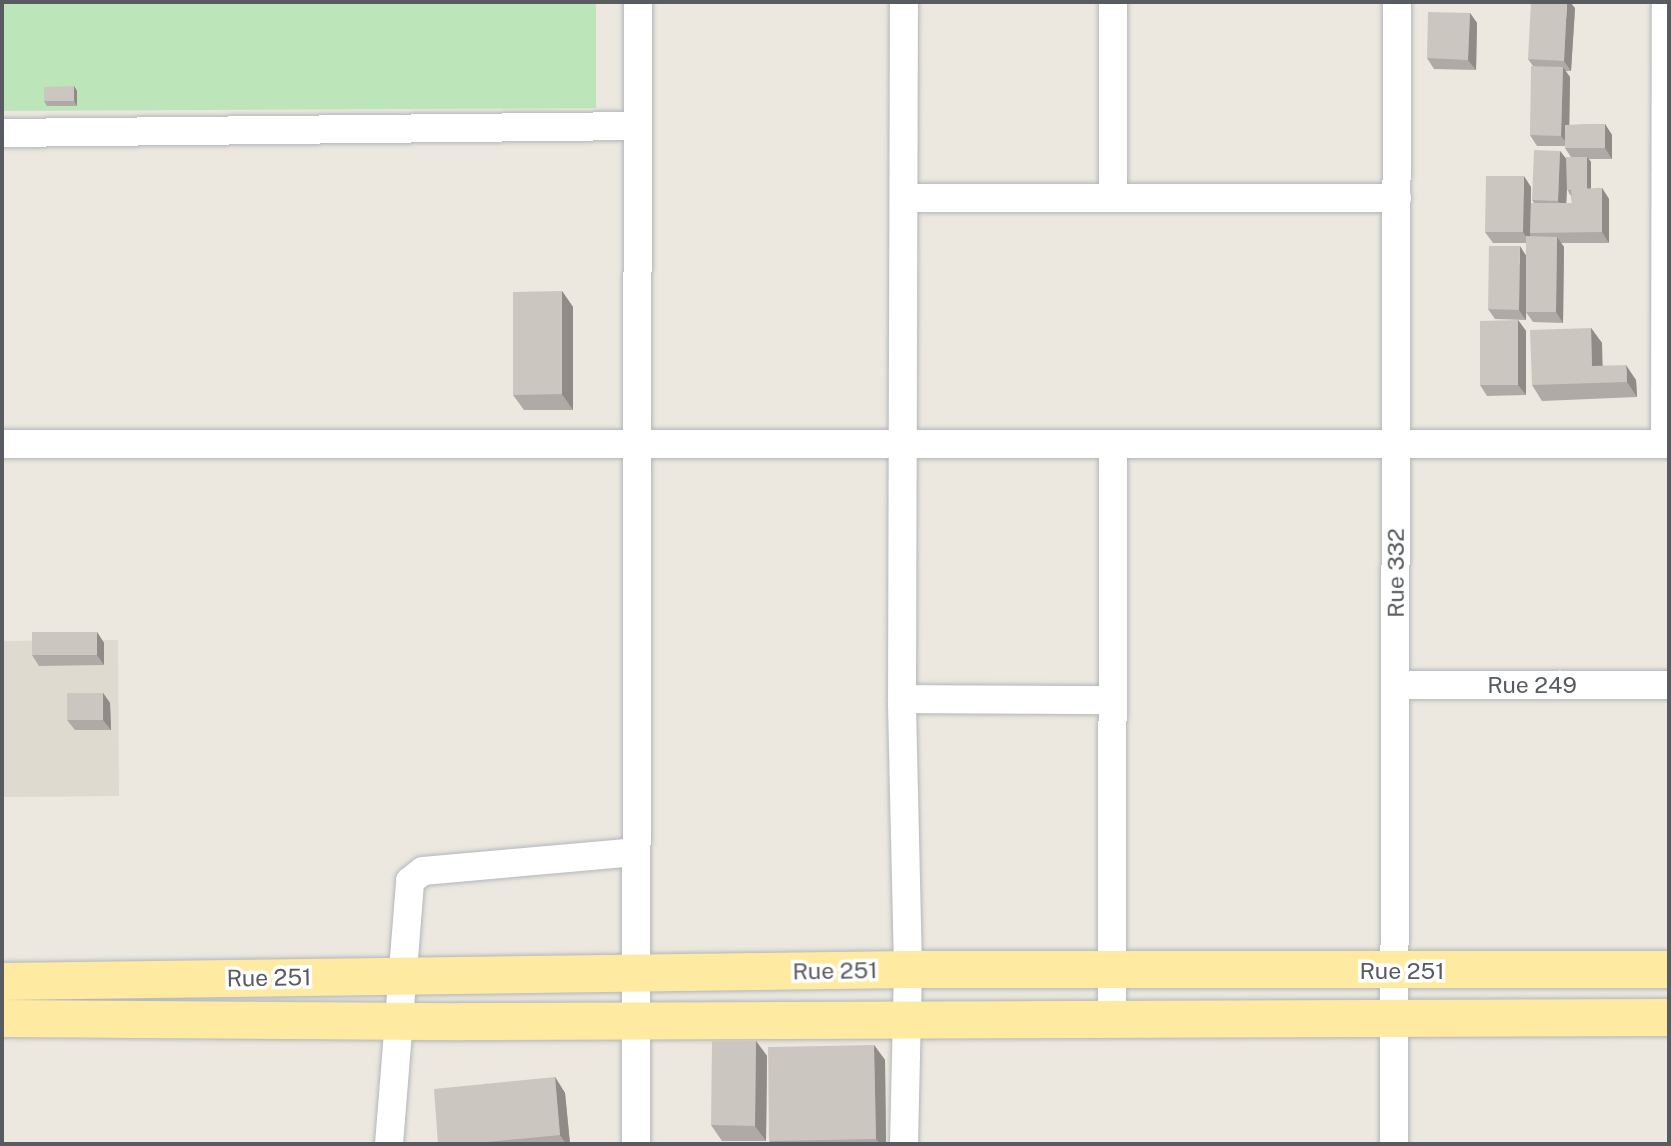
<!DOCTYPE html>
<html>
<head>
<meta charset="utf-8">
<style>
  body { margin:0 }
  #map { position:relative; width:1671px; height:1146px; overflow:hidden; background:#ece8df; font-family:"Public Sans",sans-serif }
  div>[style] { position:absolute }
  .education>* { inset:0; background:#dedad0 }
  .green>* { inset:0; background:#bce5b9 }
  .roads { filter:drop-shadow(0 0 2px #b2b6bb) drop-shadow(0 0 2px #b2b6bb) }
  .minor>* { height:28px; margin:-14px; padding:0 14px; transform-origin:14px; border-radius:14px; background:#fff }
  .major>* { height:37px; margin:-18.5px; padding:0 18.5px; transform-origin:18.5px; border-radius:18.5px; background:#ffeaa1 }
  .wall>* { inset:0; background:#afaaa5 }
  .shaded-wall>* { inset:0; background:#8f8b86 }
  .building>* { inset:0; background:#ccc6c0 }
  span { translate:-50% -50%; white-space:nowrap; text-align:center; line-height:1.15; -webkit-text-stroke:7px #fff; paint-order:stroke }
  .street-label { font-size:23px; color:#585c61 }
  .frame { position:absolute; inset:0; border:4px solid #585c61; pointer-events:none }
</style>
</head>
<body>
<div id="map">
  <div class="education">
    <i style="clip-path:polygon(118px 640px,119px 796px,2px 797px,2px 641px)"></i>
  </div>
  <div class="green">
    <i style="clip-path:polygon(2px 2px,596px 2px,596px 108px,2px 111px)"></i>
  </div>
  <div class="roads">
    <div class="minor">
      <i style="left:2px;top:133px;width:635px;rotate:-0.63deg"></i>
      <i style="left:904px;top:198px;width:493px"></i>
      <i style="left:1113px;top:198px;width:196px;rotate:-90deg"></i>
      <i style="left:2px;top:444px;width:1667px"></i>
      <i style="left:1665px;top:444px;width:442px;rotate:-89.9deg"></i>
      <i style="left:1396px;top:685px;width:273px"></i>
      <i style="left:902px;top:699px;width:211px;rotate:0.3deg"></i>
      <i style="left:1112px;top:1020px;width:576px;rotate:-89.9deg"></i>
      <i style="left:389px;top:1144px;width:264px;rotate:-85.4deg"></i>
      <i style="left:410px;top:881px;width:16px;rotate:-38deg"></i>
      <i style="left:423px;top:871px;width:213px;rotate:-5.1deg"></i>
      <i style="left:636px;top:1144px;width:1142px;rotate:-89.9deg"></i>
      <i style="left:904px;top:1144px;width:175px;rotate:-88.7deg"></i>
      <i style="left:908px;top:969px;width:270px;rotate:-91.3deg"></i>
      <i style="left:902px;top:699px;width:697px;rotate:-89.84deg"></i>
      <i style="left:1394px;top:1144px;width:1142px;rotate:-89.85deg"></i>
    </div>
    <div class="major">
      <i style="left:2px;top:981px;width:906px;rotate:-0.76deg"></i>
      <i style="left:908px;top:969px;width:761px"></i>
      <i style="left:2px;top:1018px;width:460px;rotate:0.4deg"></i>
      <i style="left:462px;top:1021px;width:1207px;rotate:-0.19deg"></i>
    </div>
  </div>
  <div class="wall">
    <i style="clip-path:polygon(evenodd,1575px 8px,1571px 71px,1565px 71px,1570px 77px,1569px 125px,1605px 124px,1612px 135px,1612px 159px,1589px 159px,1591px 162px,1591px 189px,1602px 188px,1609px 199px,1609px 243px,1561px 243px,1564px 247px,1563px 323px,1533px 322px,1526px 312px,1526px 320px,1495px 319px,1488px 309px,1526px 255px,1526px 243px,1493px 243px,1485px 232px,1531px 187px,1531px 203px,1534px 203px,1532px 200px,1560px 151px,1566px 159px,1571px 157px,1565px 148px,1565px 146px,1537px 146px,1530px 135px,1533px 66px,1528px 59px,1575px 8px,1567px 188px,1570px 195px,1571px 195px,1572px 203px,1566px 203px,1567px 188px)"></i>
    <i style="clip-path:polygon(1470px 13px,1477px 23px,1476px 70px,1434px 69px,1427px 58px)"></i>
    <i style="clip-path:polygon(74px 86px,77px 91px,77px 106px,47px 106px,44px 101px)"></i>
    <i style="clip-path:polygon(562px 291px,573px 307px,573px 410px,524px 410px,513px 395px)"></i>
    <i style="clip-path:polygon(1518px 320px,1526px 331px,1526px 395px,1487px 396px,1480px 385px)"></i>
    <i style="clip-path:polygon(1591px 328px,1602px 343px,1602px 365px,1636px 380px,1637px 397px,1542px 401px,1532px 385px)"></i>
    <i style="clip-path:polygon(97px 632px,104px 643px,104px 665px,39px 666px,32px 655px)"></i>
    <i style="clip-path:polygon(103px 693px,110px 703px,111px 730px,75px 730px,67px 720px)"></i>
    <i style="clip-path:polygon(756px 1041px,767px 1056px,766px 1141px,722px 1141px,711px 1125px)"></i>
    <i style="clip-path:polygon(874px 1045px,885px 1060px,886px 1144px,772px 1144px,769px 1141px)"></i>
    <i style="clip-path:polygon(555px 1077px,565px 1093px,570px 1144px,438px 1144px)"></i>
  </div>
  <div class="shaded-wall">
    <i style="clip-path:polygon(1567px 2px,1570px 2px,1575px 8px,1571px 71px,1564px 61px)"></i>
    <i style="clip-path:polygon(1470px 13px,1477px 23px,1476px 70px,1468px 60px)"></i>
    <i style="clip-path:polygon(1563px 67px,1570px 77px,1569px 146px,1561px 136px)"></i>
    <i style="clip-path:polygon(74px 86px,77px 91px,77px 106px,74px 101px)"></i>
    <i style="clip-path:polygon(1605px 124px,1612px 135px,1612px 159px,1605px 148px)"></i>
    <i style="clip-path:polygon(1560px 151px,1568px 161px,1566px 211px,1558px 201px)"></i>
    <i style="clip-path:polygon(1587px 157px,1591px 162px,1591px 195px,1587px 190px)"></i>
    <i style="clip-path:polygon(1524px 176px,1531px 187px,1530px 243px,1523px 232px)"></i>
    <i style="clip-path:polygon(1602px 188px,1609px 199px,1609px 243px,1602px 232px)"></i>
    <i style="clip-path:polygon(1557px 237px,1564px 247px,1563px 323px,1556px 312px)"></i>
    <i style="clip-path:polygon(1520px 246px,1527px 257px,1526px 320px,1519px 310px)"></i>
    <i style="clip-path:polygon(562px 291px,573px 307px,573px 410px,562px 394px)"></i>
    <i style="clip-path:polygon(1518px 320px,1526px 331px,1526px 395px,1518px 385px)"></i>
    <i style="clip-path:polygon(1591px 328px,1602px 343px,1603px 381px,1592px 366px)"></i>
    <i style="clip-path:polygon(1626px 365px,1636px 380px,1637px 397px,1627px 382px)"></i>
    <i style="clip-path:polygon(97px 632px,104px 643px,104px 665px,97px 655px)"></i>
    <i style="clip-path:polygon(103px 693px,110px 703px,111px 730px,103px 720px)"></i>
    <i style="clip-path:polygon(756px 1041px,767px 1056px,766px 1141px,755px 1126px)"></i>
    <i style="clip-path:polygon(874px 1045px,885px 1060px,886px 1144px,880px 1144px,876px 1139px)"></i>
    <i style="clip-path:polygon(555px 1077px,565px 1093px,570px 1144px,566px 1144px,560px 1135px)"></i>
  </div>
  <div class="building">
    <i style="clip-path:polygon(1531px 2px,1567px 2px,1564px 61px,1528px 59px)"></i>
    <i style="clip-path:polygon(1428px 12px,1470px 13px,1468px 60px,1427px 58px)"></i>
    <i style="clip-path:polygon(1531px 66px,1563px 67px,1561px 136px,1530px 135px)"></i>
    <i style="clip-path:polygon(74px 86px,74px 101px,44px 101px,44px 87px)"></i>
    <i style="clip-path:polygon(1605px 124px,1605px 148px,1565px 148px,1565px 125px)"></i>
    <i style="clip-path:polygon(1534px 150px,1560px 151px,1558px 201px,1532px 200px)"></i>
    <i style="clip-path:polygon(1566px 157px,1587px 157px,1587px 189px,1567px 190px)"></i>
    <i style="clip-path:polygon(1486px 176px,1524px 176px,1523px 232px,1485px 232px)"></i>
    <i style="clip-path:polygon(1602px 188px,1602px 232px,1530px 233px,1531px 203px,1572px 203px,1571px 189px)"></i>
    <i style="clip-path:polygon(1526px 236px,1557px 237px,1556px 312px,1526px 312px)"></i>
    <i style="clip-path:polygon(1489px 246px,1520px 246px,1519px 310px,1488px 309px)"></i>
    <i style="clip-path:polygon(562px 291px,562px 394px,513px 395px,513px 292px)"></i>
    <i style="clip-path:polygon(1518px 320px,1518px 385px,1480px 385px,1480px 321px)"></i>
    <i style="clip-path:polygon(1591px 328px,1592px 366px,1626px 365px,1627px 382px,1532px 385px,1530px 330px)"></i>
    <i style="clip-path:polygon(32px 632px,97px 632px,97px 655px,32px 655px)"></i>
    <i style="clip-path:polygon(67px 693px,103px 693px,103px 720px,67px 720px)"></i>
    <i style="clip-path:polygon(712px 1041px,756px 1041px,755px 1126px,711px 1125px)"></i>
    <i style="clip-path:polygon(874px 1045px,876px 1139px,769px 1141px,768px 1047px)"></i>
    <i style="clip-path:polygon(555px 1077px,560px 1135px,466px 1144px,438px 1144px,434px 1089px)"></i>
  </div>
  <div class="street-label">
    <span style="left:1396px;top:573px;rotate:-90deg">Rue 332</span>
    <span style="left:1532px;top:685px">Rue 249</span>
    <span style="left:835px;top:971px;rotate:-1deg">Rue 251</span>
    <span style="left:1402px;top:971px">Rue 251</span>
    <span style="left:269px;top:978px;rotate:-1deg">Rue 251</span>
  </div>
  <div class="frame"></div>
</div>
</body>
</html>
